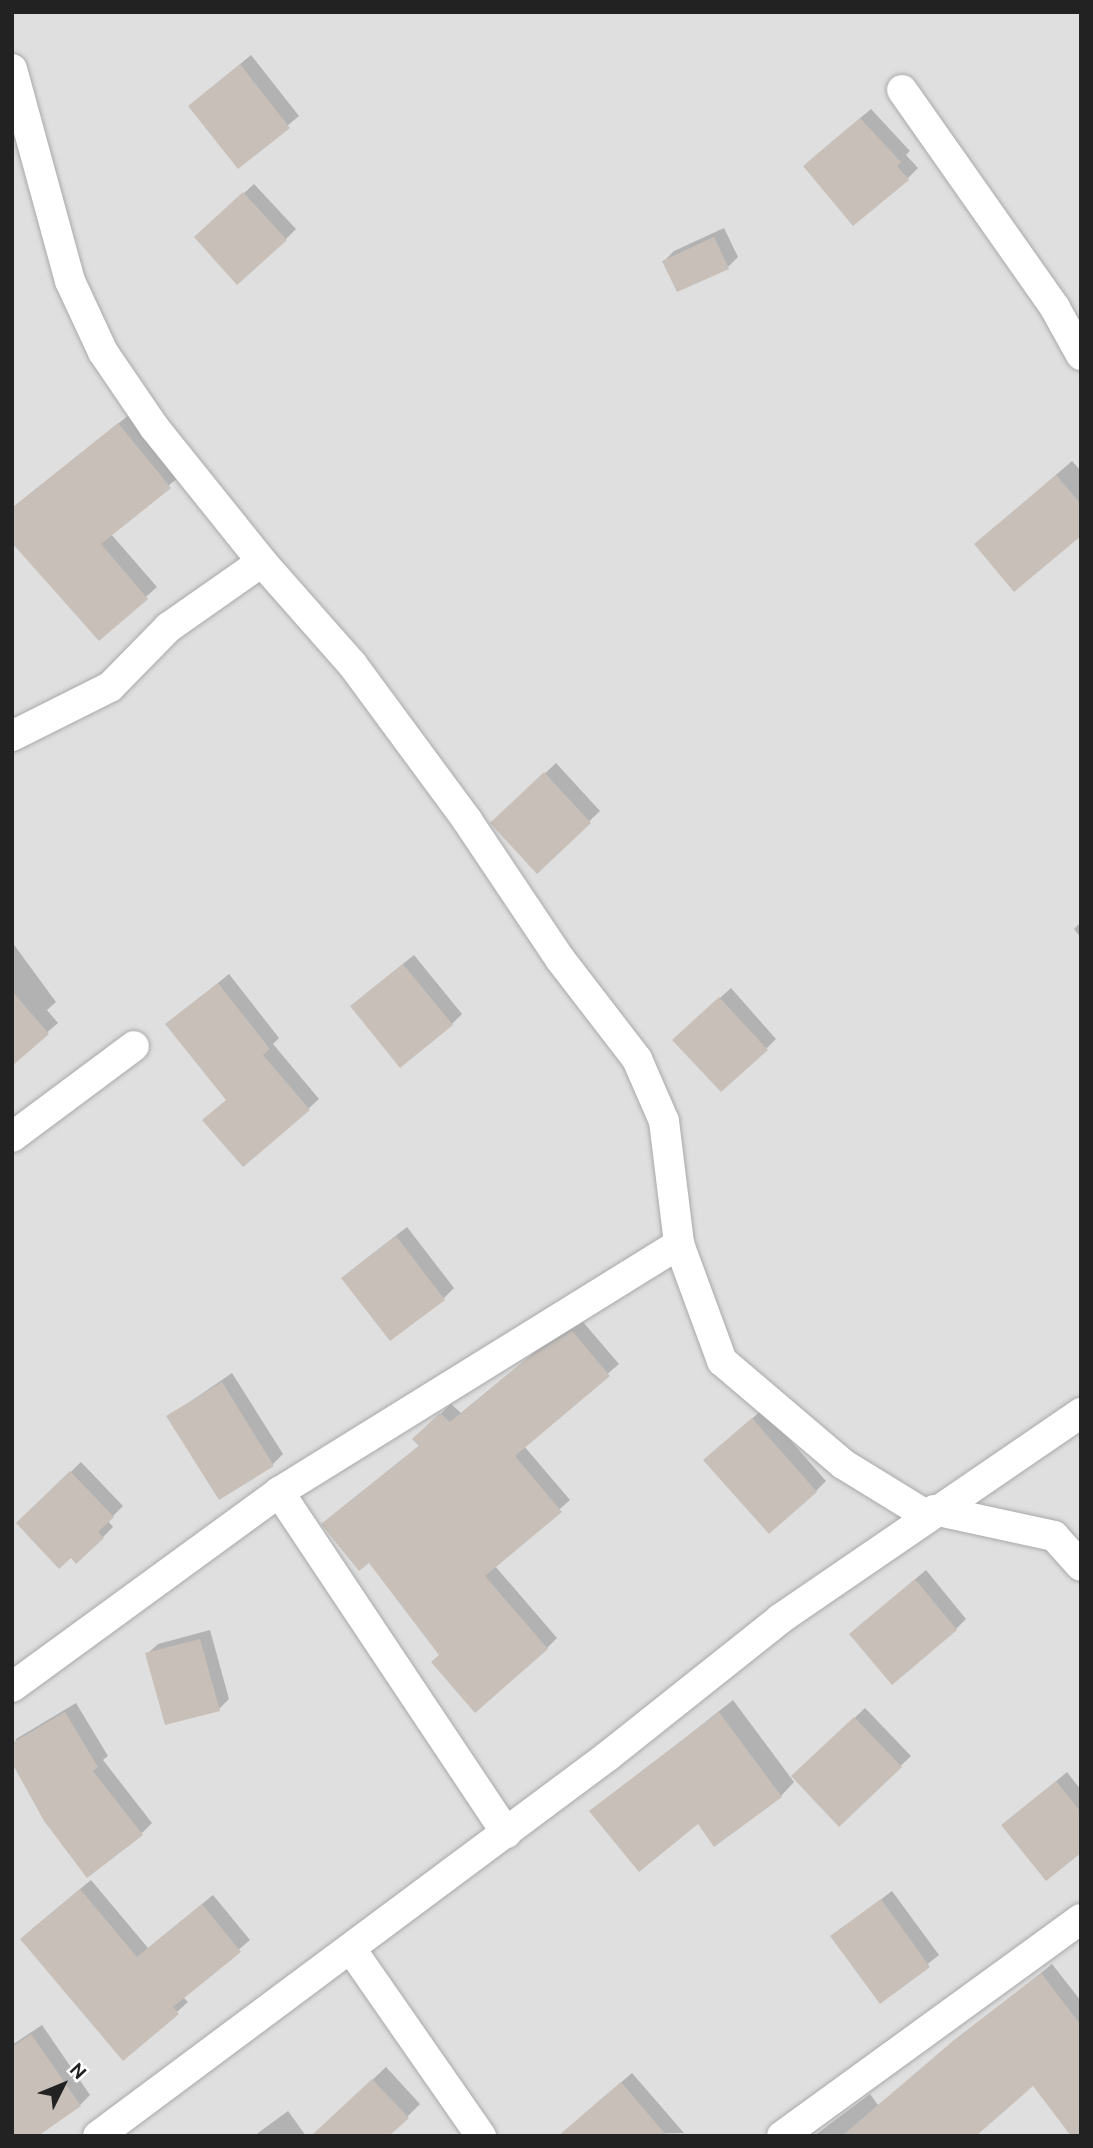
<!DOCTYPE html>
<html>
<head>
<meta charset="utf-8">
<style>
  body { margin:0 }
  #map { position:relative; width:1093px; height:2148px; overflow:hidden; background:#f2efe9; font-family:Ubuntu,sans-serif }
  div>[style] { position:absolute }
  .residential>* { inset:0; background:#e0dfdf }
  .shadow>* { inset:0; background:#0003 }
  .building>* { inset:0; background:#c7bfb8 }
  .roads { filter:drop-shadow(0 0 2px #a9a9a9) drop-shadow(0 0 2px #a9a9a9) }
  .street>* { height:30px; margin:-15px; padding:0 15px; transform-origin:15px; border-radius:15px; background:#fff }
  span { translate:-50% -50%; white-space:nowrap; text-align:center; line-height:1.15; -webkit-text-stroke:7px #fff; paint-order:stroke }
  .frame { position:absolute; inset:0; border:14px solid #222; pointer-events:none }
  .north { position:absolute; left:28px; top:2050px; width:70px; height:70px; -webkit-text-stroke:5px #fff; paint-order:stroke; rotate:47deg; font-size:19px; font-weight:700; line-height:28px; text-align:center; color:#222 }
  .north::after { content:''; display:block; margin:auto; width:24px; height:32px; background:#222; clip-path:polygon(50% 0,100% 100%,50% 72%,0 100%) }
</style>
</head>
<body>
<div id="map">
  <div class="residential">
    <i style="clip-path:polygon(12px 12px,1081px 12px,1081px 2136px,12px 2136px)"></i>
  </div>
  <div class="shadow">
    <i style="clip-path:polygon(251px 55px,299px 116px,238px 167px,190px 106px)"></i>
    <i style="clip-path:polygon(871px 109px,910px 151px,906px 155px,918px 168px,908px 178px,815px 156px)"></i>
    <i style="clip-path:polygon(254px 184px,296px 229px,286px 239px,207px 227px)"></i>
    <i style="clip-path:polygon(724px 228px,738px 257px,728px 267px,664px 261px,674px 251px)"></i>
    <i style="clip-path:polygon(129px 415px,180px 476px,111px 534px,157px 587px,99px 639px,12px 508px)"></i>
    <i style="clip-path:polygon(1072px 461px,1081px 471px,1081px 534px,976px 544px)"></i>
    <i style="clip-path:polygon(556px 763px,600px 811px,537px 871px,503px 813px)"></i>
    <i style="clip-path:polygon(1081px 922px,1081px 938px,1074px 929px)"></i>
    <i style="clip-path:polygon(12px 942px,56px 1002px,47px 1010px,58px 1023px,12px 1063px)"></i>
    <i style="clip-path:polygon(414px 955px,462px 1014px,452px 1024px,363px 996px)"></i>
    <i style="clip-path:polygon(229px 974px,279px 1038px,273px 1044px,319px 1099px,308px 1109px,227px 1099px,167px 1024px)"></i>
    <i style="clip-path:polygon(731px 988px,776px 1039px,766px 1049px,685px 1030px)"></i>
    <i style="clip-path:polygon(407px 1227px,454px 1288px,444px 1298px,354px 1268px)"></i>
    <i style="clip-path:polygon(583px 1322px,619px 1364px,524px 1446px,570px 1500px,495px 1566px,557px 1638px,547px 1648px,441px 1655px,334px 1514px,420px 1445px,425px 1429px,451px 1404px,461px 1413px,536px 1351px)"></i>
    <i style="clip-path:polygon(232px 1373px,283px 1454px,273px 1464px,168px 1417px)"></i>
    <i style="clip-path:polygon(763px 1409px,826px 1481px,816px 1491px,716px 1450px)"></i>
    <i style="clip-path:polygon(81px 1462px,123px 1506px,108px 1521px,113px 1527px,103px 1537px,71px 1556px,18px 1523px)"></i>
    <i style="clip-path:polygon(926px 1570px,966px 1619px,956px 1629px,862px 1624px)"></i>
    <i style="clip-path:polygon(210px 1630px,229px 1699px,219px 1709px,147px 1654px,158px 1644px)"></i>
    <i style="clip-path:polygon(733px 1700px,794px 1782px,781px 1796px,698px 1822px,592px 1812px)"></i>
    <i style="clip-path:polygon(76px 1703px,108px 1756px,103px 1760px,152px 1823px,142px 1833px,12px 1761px,16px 1739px)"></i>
    <i style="clip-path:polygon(865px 1708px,911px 1756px,839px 1825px,804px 1766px)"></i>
    <i style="clip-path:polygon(1067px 1772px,1081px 1790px,1081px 1850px,1004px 1825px)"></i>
    <i style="clip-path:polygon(91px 1880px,148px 1948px,213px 1895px,250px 1940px,183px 1997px,188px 2002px,177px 2012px,32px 1929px)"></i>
    <i style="clip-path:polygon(892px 1891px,939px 1955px,880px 2002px,832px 1937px)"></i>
    <i style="clip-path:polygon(1052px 1964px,1081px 2001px,1081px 2131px,1034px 2084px,973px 2136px,814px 2136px,870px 2094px,878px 2105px)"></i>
    <i style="clip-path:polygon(42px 2025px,90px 2095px,80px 2105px,12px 2136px,12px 2045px)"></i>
    <i style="clip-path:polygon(386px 2067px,420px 2104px,407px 2117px,313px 2136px)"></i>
    <i style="clip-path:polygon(632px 2073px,684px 2133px,570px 2136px,576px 2121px)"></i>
    <i style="clip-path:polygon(288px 2111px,306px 2136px,254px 2136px)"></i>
  </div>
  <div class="building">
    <i style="clip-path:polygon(240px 64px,290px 128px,238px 169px,188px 106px)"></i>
    <i style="clip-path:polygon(860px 118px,901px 162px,897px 166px,909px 180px,853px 226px,803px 166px)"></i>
    <i style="clip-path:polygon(243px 192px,287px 240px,237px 285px,194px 237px)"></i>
    <i style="clip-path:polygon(714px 237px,729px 269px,677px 292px,662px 261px)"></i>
    <i style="clip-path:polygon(118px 423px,171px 488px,101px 544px,148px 599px,99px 641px,12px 543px,12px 508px)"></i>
    <i style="clip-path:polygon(1056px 475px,1081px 504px,1081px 536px,1014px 592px,974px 544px)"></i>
    <i style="clip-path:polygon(544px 772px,591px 823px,537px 874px,490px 823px)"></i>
    <i style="clip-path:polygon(403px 964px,453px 1025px,400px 1068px,350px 1006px)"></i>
    <i style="clip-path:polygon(218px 983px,270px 1049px,263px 1055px,310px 1110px,243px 1167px,202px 1120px,226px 1100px,165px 1024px)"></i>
    <i style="clip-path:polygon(12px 991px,49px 1034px,12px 1066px)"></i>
    <i style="clip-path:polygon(719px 997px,768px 1050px,721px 1092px,672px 1040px)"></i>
    <i style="clip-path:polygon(396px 1236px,445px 1300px,390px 1341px,341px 1278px)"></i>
    <i style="clip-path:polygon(572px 1331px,610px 1376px,515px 1456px,562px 1512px,485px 1576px,548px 1649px,475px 1713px,431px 1662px,439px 1655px,369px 1563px,359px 1571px,321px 1524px,419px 1446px,412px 1439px,440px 1413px,450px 1422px,524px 1361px)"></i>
    <i style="clip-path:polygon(222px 1382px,274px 1466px,219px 1500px,166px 1416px)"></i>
    <i style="clip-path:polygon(752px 1418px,817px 1492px,769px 1534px,703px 1460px)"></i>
    <i style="clip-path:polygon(70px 1471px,114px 1517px,98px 1532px,104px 1538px,76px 1564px,71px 1558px,59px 1569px,16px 1523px)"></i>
    <i style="clip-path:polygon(915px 1579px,957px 1630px,892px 1685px,849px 1634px)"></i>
    <i style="clip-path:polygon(200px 1639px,220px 1711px,165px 1725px,145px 1653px)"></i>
    <i style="clip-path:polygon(65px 1712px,98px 1767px,93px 1771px,143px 1835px,87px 1878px,44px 1821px,12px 1763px,12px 1743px)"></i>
    <i style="clip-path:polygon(719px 1712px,782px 1797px,714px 1847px,698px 1824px,639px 1872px,589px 1811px)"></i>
    <i style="clip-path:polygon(854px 1717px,902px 1767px,839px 1827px,791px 1776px)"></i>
    <i style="clip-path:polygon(1056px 1781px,1081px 1812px,1081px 1853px,1046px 1881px,1001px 1825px)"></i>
    <i style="clip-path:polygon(80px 1889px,137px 1957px,202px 1904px,241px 1952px,173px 2007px,179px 2014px,123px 2061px,20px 1939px)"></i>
    <i style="clip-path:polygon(881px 1899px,930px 1967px,880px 2004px,830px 1936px)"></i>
    <i style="clip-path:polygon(1041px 1973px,1081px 2025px,1081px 2136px,1071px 2136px,1033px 2086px,976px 2136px,842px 2136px,954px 2040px)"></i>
    <i style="clip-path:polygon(31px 2034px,81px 2106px,38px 2136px,12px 2136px,12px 2047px)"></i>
    <i style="clip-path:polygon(372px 2079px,409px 2118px,389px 2136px,311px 2136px)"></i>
    <i style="clip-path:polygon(621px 2082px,667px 2136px,558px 2136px)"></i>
  </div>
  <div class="roads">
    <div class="street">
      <i style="left:12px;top:69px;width:220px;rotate:74.7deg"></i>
      <i style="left:70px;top:281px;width:78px;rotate:65.1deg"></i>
      <i style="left:103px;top:352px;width:91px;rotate:55.8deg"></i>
      <i style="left:154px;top:427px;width:173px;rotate:51.3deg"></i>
      <i style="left:262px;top:562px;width:136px;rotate:48.6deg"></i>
      <i style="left:352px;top:664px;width:194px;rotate:53.6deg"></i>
      <i style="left:467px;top:820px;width:167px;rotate:56.2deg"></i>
      <i style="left:560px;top:959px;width:126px;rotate:52.4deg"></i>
      <i style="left:637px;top:1059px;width:68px;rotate:66.5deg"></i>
      <i style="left:664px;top:1121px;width:124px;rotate:83deg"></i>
      <i style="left:679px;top:1244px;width:125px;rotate:69.8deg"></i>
      <i style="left:722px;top:1361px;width:159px;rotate:40.4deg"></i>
      <i style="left:843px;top:1464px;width:97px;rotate:31.6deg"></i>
      <i style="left:902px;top:90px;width:266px;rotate:54.9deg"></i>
      <i style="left:1055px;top:308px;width:54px;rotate:61deg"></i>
      <i style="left:12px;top:736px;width:110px;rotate:-26.6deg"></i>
      <i style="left:110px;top:687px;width:84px;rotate:-45.5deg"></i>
      <i style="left:169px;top:627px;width:113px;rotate:-35deg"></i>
      <i style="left:12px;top:1137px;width:152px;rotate:-36.7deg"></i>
      <i style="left:279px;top:1492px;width:410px;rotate:56.3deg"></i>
      <i style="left:934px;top:1510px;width:123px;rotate:12.2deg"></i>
      <i style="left:1054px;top:1536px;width:40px;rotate:48deg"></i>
      <i style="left:12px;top:1687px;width:331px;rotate:-36.1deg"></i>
      <i style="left:279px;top:1492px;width:471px;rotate:-31.8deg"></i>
      <i style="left:351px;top:1949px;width:228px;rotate:55.2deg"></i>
      <i style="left:98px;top:2136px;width:636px;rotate:-36.69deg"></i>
      <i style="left:608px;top:1756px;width:220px;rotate:-38.5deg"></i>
      <i style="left:780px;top:1619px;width:365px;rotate:-34.4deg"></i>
      <i style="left:782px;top:2136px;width:369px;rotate:-36deg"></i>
    </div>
  </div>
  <div class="frame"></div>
  <div class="north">N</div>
</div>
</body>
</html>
